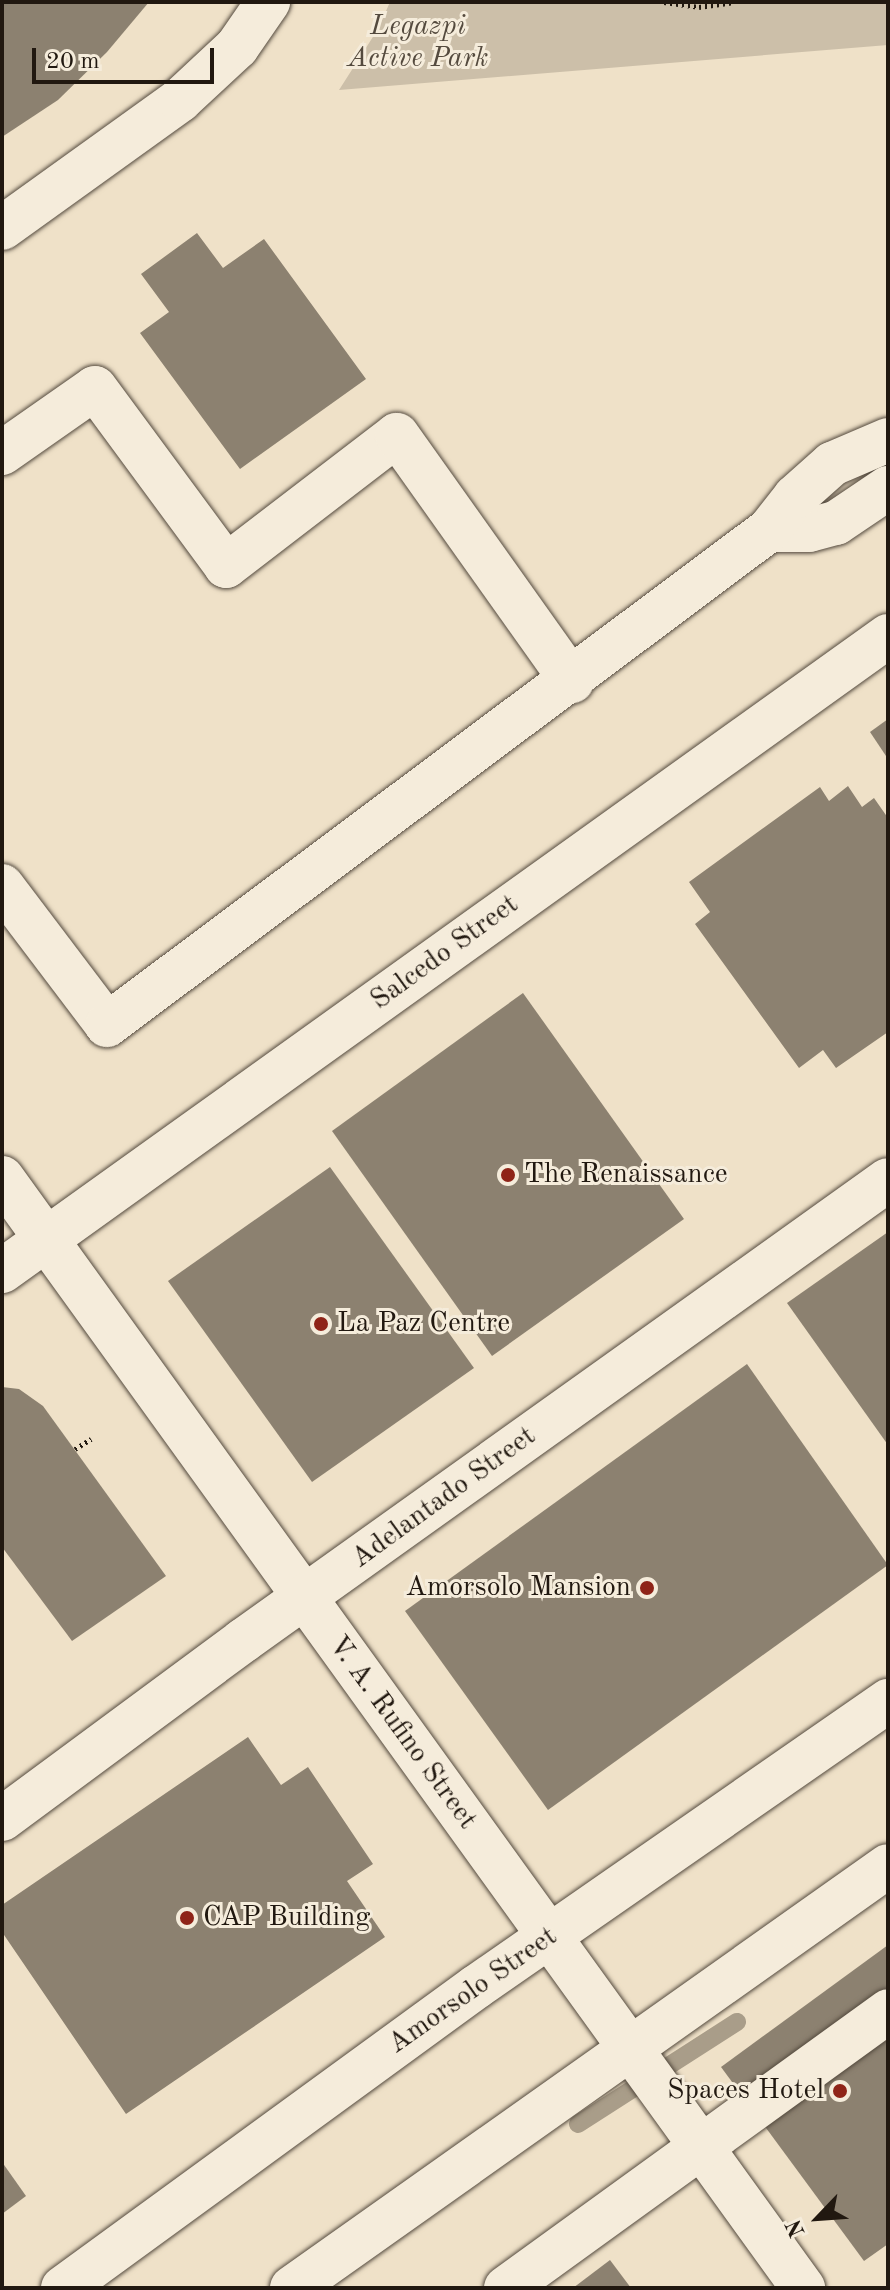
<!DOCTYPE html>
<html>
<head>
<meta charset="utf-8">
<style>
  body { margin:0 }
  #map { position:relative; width:890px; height:2290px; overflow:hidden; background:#efe1c8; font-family:"Old Standard TT",serif }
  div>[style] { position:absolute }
  .green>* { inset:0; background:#ccbfa9 }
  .stream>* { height:18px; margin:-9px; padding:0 9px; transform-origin:9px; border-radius:9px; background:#a99d89 }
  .building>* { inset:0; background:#8c8170 }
  .path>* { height:5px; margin-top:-2.5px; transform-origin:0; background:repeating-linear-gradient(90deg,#211810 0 2px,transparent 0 6px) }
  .roads { filter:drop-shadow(0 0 2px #544a3e) drop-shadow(0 0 2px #544a3e) }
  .minor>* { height:44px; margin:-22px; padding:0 22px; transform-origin:22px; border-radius:22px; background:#f5ecdb }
  .dots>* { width:22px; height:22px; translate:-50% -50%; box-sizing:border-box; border:4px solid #f5ecdb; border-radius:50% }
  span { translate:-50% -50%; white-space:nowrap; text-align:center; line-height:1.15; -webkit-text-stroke:6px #f5ecdb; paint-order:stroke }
  .park-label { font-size:28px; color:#544a3e; font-style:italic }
  .street-label { font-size:28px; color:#211810 }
  .poi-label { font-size:28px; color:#211810 }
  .left { translate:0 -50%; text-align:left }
  .right { translate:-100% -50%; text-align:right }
  .frame { position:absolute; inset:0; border:4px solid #211810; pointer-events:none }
  .north { position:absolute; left:778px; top:2178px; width:80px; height:80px; -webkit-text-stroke:6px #f5ecdb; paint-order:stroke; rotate:245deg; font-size:22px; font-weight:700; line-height:32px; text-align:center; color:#211810 }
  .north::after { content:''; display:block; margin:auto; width:28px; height:36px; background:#211810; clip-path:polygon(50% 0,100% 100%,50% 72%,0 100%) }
  .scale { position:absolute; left:32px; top:48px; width:182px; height:36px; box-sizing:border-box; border:4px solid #211810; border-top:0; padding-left:10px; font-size:24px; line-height:28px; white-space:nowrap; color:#211810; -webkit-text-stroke:6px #f5ecdb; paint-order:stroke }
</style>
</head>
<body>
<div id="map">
  <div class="green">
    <i style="clip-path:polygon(390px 2px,888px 2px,888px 45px,339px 90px,378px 29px)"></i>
  </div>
  <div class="stream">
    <i style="left:578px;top:2124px;width:189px;rotate:-32.7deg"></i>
  </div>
  <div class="building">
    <i style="clip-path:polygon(2px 2px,149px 2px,107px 52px,58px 100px,2px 137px)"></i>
    <i style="clip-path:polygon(197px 233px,223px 268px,264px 239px,366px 379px,240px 469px,140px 333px,169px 312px,141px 274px)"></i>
    <i style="clip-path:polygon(888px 719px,888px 759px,870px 732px)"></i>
    <i style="clip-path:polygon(848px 786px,862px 807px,874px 798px,888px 818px,888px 1032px,836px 1068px,823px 1050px,799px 1068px,695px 924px,710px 912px,689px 882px,820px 787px,829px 801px)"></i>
    <i style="clip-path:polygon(523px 993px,684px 1219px,492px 1356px,332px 1131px)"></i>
    <i style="clip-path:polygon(330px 1167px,474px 1368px,312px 1482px,168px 1281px)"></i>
    <i style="clip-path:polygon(888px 1232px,888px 1445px,787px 1303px)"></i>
    <i style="clip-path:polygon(747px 1364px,888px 1565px,548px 1810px,405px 1611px)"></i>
    <i style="clip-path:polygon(2px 1387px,19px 1389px,43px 1406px,166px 1576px,72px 1641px,2px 1547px)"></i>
    <i style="clip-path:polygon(248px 1737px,281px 1785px,308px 1767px,373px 1864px,347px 1881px,385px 1937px,126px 2114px,2px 1932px,2px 1905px)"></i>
    <i style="clip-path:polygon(888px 1945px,888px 2244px,864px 2261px,721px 2067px)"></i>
    <i style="clip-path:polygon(2px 2162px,26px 2196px,2px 2214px)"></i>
    <i style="clip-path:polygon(610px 2260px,631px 2288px,573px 2288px)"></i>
  </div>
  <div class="path">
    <i style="left:664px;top:2px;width:35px;rotate:8deg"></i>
    <i style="left:699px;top:7px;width:36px;rotate:-8deg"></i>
    <i style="left:75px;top:1449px;width:19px;rotate:-32deg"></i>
  </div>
  <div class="roads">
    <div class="minor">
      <i style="left:2px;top:228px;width:219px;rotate:-35.7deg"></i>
      <i style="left:180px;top:100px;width:78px;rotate:-42.9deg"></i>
      <i style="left:237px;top:47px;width:55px;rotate:-55.4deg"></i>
      <i style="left:2px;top:453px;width:113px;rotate:-35deg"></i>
      <i style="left:95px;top:388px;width:221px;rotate:53.6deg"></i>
      <i style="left:226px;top:566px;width:215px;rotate:-37.5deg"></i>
      <i style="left:397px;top:435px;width:302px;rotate:54.6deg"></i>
      <i style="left:769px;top:530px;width:40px"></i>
      <i style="left:809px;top:530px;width:28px;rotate:-15deg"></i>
      <i style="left:836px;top:523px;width:63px;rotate:-33.9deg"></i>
      <i style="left:2px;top:886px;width:174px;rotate:52.9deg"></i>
      <i style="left:107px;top:1025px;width:827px;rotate:-36.79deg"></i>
      <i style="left:769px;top:530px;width:42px;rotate:-51.8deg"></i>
      <i style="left:795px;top:497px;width:50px;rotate:-41.7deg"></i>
      <i style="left:832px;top:464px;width:61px;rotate:-23.2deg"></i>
      <i style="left:2px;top:1178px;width:1369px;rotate:54.18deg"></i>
      <i style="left:2px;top:1271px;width:1090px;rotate:-35.63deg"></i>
      <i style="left:2px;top:1819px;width:301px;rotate:-36.5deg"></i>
      <i style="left:244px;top:1640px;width:791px;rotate:-35.54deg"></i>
      <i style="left:63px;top:2288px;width:511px;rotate:-36.09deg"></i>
      <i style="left:476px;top:1987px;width:502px;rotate:-34.77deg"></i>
      <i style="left:292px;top:2288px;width:730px;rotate:-35.3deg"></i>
      <i style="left:506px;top:2288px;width:472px;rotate:-35.9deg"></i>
    </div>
  </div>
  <div class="dots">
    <i style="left:508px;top:1175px;background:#8f2418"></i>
    <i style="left:321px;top:1324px;background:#8f2418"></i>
    <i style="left:647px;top:1588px;background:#8f2418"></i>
    <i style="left:187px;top:1918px;background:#8f2418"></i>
    <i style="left:840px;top:2091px;background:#8f2418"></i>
  </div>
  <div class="park-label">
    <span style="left:418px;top:43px">Legazpi<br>Active Park</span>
  </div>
  <div class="street-label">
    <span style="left:445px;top:953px;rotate:-36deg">Salcedo Street</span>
    <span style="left:444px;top:1498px;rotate:-36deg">Adelantado Street</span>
    <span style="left:402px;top:1733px;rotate:54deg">V. A. Rufino Street</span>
    <span style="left:473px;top:1991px;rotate:-35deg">Amorsolo Street</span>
  </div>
  <div class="poi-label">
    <span class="left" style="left:524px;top:1175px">The Renaissance</span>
    <span class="left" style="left:337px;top:1324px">La Paz Centre</span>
    <span class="right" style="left:631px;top:1588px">Amorsolo Mansion</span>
    <span class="left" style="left:203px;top:1918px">CAP Building</span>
    <span class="right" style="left:824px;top:2091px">Spaces Hotel</span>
  </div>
  <div class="frame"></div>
  <div class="north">N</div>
  <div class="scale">20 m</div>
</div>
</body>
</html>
